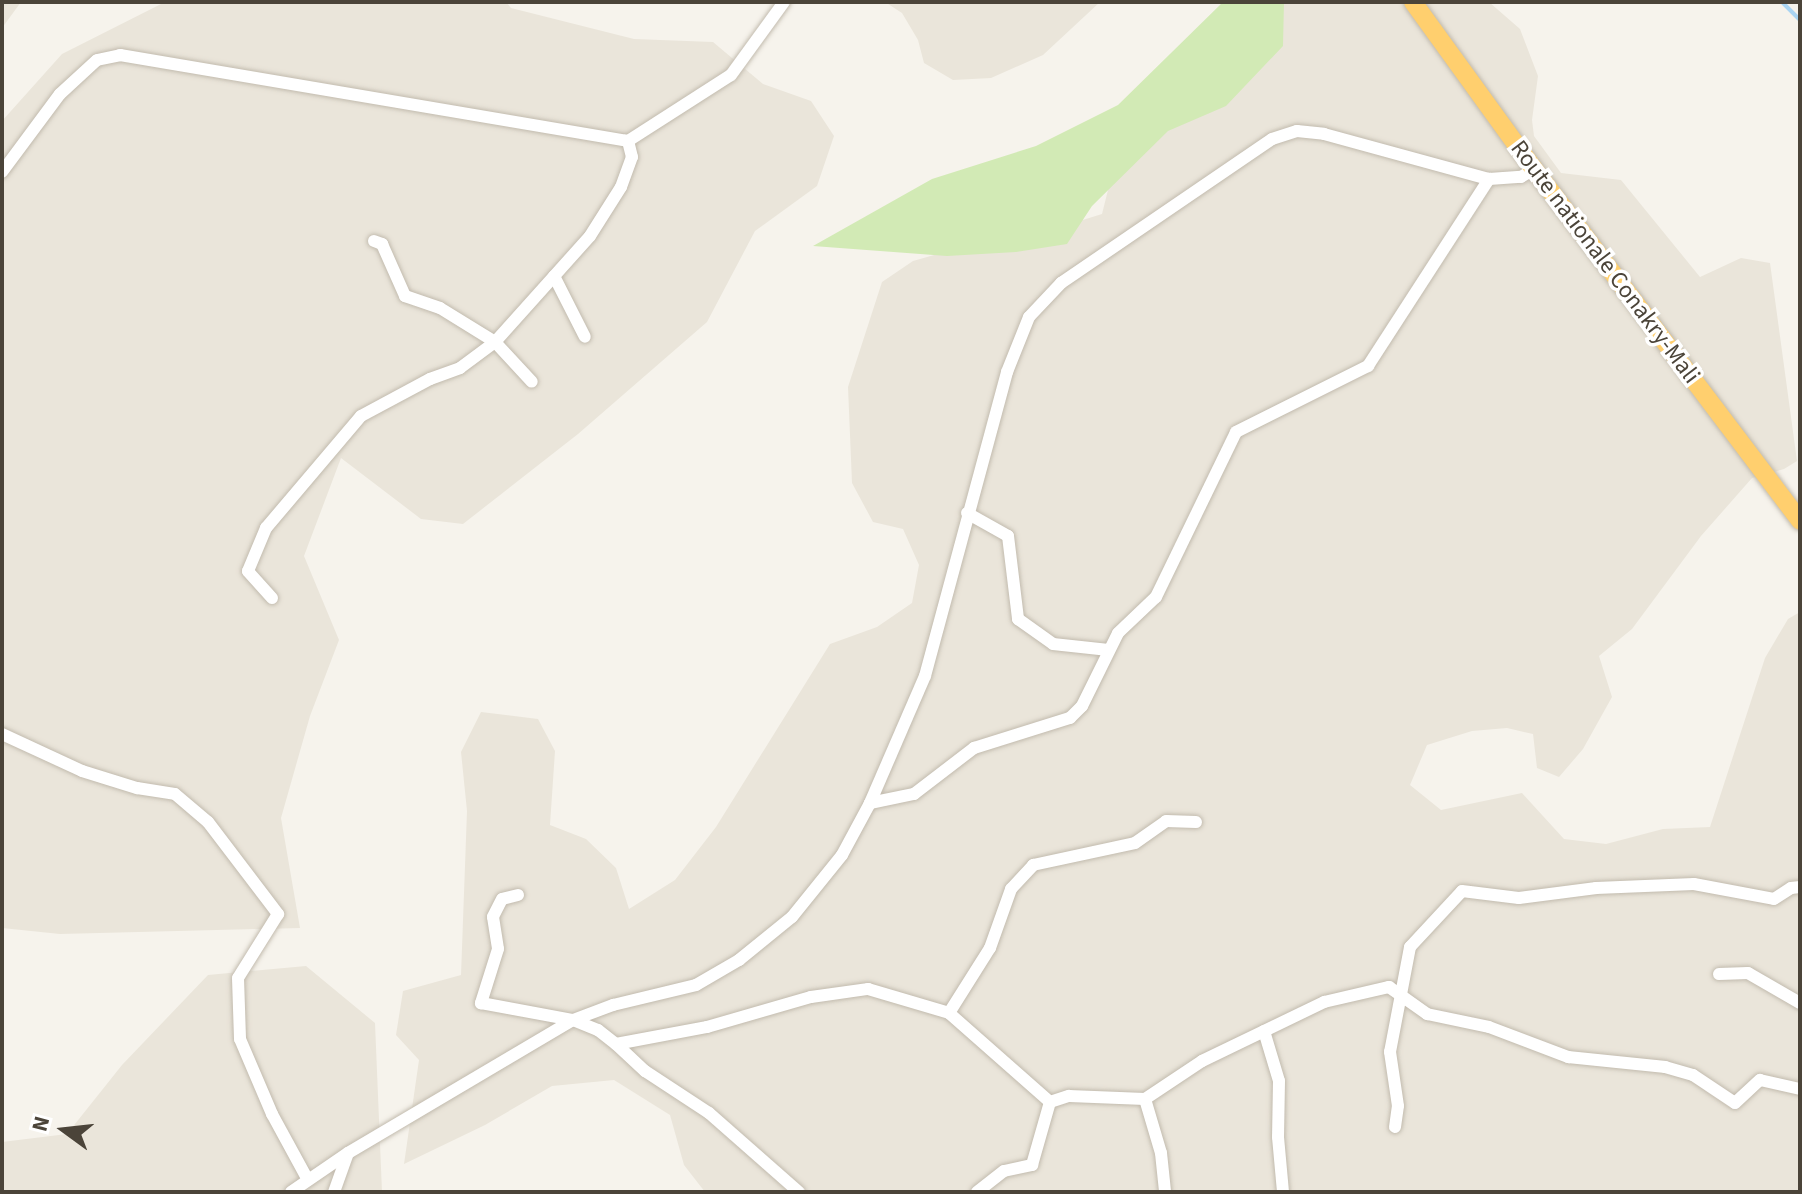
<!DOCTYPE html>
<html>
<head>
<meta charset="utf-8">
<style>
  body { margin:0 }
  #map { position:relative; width:1802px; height:1194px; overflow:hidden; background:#f6f3ec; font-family:"Source Sans 3",sans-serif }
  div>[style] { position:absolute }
  .residential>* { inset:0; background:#eae5da }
  .green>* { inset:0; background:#d2eab5 }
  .stream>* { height:4px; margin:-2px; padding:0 2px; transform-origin:2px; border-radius:2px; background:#a9d4f2 }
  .roads { filter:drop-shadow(0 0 2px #c2bbae) drop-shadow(0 0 2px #c2bbae) }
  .minor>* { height:12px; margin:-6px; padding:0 6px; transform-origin:6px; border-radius:6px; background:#fff }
  .highway>* { height:18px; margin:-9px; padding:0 9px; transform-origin:9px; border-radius:9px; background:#ffcf6e }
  span { translate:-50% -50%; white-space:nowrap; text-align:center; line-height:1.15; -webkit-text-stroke:7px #fff; paint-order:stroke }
  .street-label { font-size:24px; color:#4b4439 }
  .frame { position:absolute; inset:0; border:4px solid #4b4439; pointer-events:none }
  .north { position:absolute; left:24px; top:1090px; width:80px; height:80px; -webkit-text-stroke:6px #fff; paint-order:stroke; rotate:285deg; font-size:22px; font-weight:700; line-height:32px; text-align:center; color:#4b4439 }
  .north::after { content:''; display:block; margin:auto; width:28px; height:36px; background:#4b4439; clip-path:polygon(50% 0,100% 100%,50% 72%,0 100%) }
</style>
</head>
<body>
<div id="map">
  <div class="residential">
    <i style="clip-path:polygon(2px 2px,21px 2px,2px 28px)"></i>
    <i style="clip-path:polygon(165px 2px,506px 2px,511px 8px,634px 39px,713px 42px,763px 84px,811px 101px,834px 136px,817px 186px,755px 231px,707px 322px,578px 434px,463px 524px,421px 519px,341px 458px,304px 556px,339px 640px,310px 716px,281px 818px,300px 928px,60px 934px,2px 928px,2px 121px,62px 54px)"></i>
    <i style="clip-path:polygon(885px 2px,1100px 2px,1043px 55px,991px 78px,953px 80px,924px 63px,918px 40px,902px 13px)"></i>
    <i style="clip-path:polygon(1274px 2px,1489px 2px,1520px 29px,1538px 76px,1532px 120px,1534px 136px,1561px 173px,1621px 180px,1700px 277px,1741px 258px,1770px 263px,1797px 461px,1784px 469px,1752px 478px,1701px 536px,1632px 629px,1599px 656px,1612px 697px,1583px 749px,1559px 777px,1537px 768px,1533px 734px,1507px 728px,1472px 731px,1427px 745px,1410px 785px,1441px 810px,1522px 793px,1564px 839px,1606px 844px,1663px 829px,1710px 827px,1765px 658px,1788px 619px,1800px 612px,1800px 1192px,705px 1192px,684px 1165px,670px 1115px,614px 1080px,552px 1086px,485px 1125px,404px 1164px,419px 1060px,396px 1035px,403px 991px,461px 975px,467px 811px,461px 752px,481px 712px,538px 719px,555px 751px,550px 825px,586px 839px,616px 868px,629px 909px,675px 880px,716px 827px,830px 644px,877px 627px,912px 603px,919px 565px,903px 529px,873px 522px,852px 483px,848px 387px,882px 282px,913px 261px,987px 240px,1044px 232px,1102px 214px,1115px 162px)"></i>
    <i style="clip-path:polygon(306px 966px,375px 1023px,382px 1192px,2px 1192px,2px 1142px,67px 1134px,122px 1065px,208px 975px)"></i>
  </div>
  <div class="green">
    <i style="clip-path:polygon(1223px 2px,1284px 2px,1283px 46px,1226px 106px,1168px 131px,1092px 206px,1067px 244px,1016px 252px,947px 256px,813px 246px,932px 179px,1036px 146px,1118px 105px)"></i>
  </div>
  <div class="stream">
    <i style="left:1783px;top:3px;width:24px;rotate:45deg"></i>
  </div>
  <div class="roads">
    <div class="minor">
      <i style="left:2px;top:172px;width:97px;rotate:-53.4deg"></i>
      <i style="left:60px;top:94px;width:50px;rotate:-42.6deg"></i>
      <i style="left:97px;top:60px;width:24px;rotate:-12deg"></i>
      <i style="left:120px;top:55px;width:515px;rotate:9.61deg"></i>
      <i style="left:628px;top:141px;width:122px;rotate:-32.7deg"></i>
      <i style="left:731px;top:75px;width:90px;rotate:-54deg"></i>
      <i style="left:374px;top:241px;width:9px;rotate:21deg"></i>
      <i style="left:382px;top:244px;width:57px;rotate:66.1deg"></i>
      <i style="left:405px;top:296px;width:37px;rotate:19deg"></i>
      <i style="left:440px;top:308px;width:65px;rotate:31.7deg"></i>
      <i style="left:495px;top:342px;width:54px;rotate:47.2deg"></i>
      <i style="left:554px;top:276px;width:68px;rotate:63.1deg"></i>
      <i style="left:967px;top:513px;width:47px;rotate:29.3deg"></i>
      <i style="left:1008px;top:536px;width:84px;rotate:83.1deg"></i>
      <i style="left:1018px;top:619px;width:43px;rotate:35.5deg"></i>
      <i style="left:1053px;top:644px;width:56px;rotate:6.1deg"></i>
      <i style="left:272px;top:598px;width:36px;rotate:-132deg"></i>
      <i style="left:248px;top:571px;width:47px;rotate:-67.3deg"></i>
      <i style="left:266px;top:528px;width:147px;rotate:-49.7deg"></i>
      <i style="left:361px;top:416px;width:78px;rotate:-28.2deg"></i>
      <i style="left:430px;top:379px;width:32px;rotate:-20deg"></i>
      <i style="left:460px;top:368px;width:44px;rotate:-36.6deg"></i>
      <i style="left:495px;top:342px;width:142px;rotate:-48.1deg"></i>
      <i style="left:590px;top:236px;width:58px;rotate:-57.7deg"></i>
      <i style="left:621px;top:187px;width:32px;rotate:-70deg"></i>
      <i style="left:632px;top:157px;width:16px;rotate:-104deg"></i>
      <i style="left:2px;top:734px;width:88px;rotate:24.8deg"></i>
      <i style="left:82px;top:771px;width:58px;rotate:17.2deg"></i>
      <i style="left:137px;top:788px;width:38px;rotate:9deg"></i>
      <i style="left:175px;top:794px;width:43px;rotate:40.3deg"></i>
      <i style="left:208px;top:822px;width:116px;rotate:52.7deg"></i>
      <i style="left:278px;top:914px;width:75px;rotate:122deg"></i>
      <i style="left:238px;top:978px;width:61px;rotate:88.1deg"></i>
      <i style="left:240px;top:1039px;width:82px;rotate:66.9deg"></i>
      <i style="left:272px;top:1114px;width:75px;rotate:61.4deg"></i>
      <i style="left:870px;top:803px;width:45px;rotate:-11.6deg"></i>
      <i style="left:914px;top:794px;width:76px;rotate:-37.5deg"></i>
      <i style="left:974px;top:748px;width:101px;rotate:-17.4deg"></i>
      <i style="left:1070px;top:718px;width:17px;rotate:-45deg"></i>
      <i style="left:1082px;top:706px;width:81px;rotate:-63.7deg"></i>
      <i style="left:1118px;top:633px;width:52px;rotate:-43.5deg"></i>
      <i style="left:1156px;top:597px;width:183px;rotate:-64.1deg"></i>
      <i style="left:1236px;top:432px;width:148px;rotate:-26.6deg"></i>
      <i style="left:1368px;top:366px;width:223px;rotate:-57.1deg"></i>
      <i style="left:518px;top:895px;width:16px;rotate:166deg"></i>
      <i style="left:502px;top:899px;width:20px;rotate:117deg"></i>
      <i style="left:493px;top:917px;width:32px;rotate:81deg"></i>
      <i style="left:498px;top:949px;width:57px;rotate:107.5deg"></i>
      <i style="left:481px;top:1003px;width:94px;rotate:10.5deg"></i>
      <i style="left:573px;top:1020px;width:27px;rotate:22deg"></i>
      <i style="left:598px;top:1030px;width:23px;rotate:38deg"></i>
      <i style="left:616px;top:1044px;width:93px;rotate:-10.6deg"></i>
      <i style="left:707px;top:1027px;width:108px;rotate:-16.1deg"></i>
      <i style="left:811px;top:997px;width:58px;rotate:-8deg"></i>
      <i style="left:868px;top:989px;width:84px;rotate:16.5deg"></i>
      <i style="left:949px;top:1013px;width:135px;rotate:41.4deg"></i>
      <i style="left:1050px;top:1102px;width:20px;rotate:-18deg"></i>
      <i style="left:1069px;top:1096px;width:76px;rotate:2.3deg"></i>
      <i style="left:1145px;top:1099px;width:69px;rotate:-33.7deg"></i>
      <i style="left:1202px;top:1061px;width:136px;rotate:-25.8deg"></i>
      <i style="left:1324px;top:1002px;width:67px;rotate:-13deg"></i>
      <i style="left:1389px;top:987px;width:47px;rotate:35.4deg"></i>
      <i style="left:1427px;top:1014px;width:63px;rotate:11.8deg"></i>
      <i style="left:1489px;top:1027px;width:85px;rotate:20.8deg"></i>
      <i style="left:1568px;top:1057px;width:98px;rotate:5.9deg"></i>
      <i style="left:1665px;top:1067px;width:29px;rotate:16deg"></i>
      <i style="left:1693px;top:1075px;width:50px;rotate:33.7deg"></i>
      <i style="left:1735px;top:1103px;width:34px;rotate:-43deg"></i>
      <i style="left:1760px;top:1080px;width:41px;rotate:12.7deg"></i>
      <i style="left:1719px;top:974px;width:29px;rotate:-2deg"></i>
      <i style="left:1748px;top:973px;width:60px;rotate:30deg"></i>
      <i style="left:949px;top:1013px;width:77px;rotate:-57.8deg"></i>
      <i style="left:990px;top:948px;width:63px;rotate:-70.4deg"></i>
      <i style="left:1011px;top:889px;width:33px;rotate:-47deg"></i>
      <i style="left:1033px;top:865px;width:104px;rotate:-12.2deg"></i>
      <i style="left:1135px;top:843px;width:38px;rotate:-35deg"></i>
      <i style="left:1166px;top:821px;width:30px;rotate:2deg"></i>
      <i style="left:1264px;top:1031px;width:52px;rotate:73.3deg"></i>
      <i style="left:1279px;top:1081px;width:56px;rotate:91deg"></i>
      <i style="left:1278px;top:1137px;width:55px;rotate:84.8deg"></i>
      <i style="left:616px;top:1044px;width:40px;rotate:43deg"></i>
      <i style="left:645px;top:1071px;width:77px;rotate:33.3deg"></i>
      <i style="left:709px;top:1113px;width:120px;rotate:41.3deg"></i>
      <i style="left:1145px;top:1099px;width:56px;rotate:73.5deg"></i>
      <i style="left:1161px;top:1153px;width:39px;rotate:84deg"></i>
      <i style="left:1395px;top:1127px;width:21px;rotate:-82deg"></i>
      <i style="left:1398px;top:1106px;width:55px;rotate:-98.4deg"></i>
      <i style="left:1390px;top:1052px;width:107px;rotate:-79.2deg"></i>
      <i style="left:1410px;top:947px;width:76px;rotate:-47.1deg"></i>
      <i style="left:1462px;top:891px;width:57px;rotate:7deg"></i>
      <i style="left:1519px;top:898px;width:78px;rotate:-7.4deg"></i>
      <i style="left:1596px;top:888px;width:98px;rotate:-2.3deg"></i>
      <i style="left:1694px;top:884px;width:81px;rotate:10.6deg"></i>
      <i style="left:1774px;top:899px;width:20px;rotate:-33deg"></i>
      <i style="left:1791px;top:888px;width:9px;rotate:-6deg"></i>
      <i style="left:291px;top:1192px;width:69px;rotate:-34.4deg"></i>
      <i style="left:348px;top:1153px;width:261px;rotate:-30.6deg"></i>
      <i style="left:573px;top:1020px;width:43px;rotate:-20.6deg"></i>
      <i style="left:613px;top:1005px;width:85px;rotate:-13.5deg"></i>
      <i style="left:696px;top:985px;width:50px;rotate:-30.2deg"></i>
      <i style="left:739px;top:960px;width:68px;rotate:-39.1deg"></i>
      <i style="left:792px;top:917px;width:80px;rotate:-51.1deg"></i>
      <i style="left:842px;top:855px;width:59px;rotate:-61.7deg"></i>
      <i style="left:870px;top:803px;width:138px;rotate:-66.6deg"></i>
      <i style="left:925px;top:676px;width:315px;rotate:-74.9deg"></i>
      <i style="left:1007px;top:372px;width:59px;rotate:-68.2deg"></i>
      <i style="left:1029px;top:317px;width:47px;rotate:-46.7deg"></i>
      <i style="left:1061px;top:283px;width:255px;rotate:-34.3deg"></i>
      <i style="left:1272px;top:139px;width:26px;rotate:-18deg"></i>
      <i style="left:1297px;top:131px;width:27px;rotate:6deg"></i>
      <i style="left:1324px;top:134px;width:171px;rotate:15.3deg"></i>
      <i style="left:1489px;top:179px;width:32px;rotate:-4deg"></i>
      <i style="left:1521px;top:177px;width:15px;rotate:-32deg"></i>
      <i style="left:334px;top:1192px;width:41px;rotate:-70.3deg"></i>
      <i style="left:977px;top:1192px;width:34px;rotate:-38deg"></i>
      <i style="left:1004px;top:1171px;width:29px;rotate:-12deg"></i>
      <i style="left:1032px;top:1165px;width:66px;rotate:-74.1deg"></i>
    </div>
    <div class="highway">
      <i style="left:1413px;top:2px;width:206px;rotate:54.1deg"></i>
      <i style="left:1534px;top:169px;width:441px;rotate:52.9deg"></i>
    </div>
  </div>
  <div class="street-label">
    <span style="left:1605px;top:262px;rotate:53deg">Route nationale Conakry-Mali</span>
  </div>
  <div class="frame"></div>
  <div class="north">N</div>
</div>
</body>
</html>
